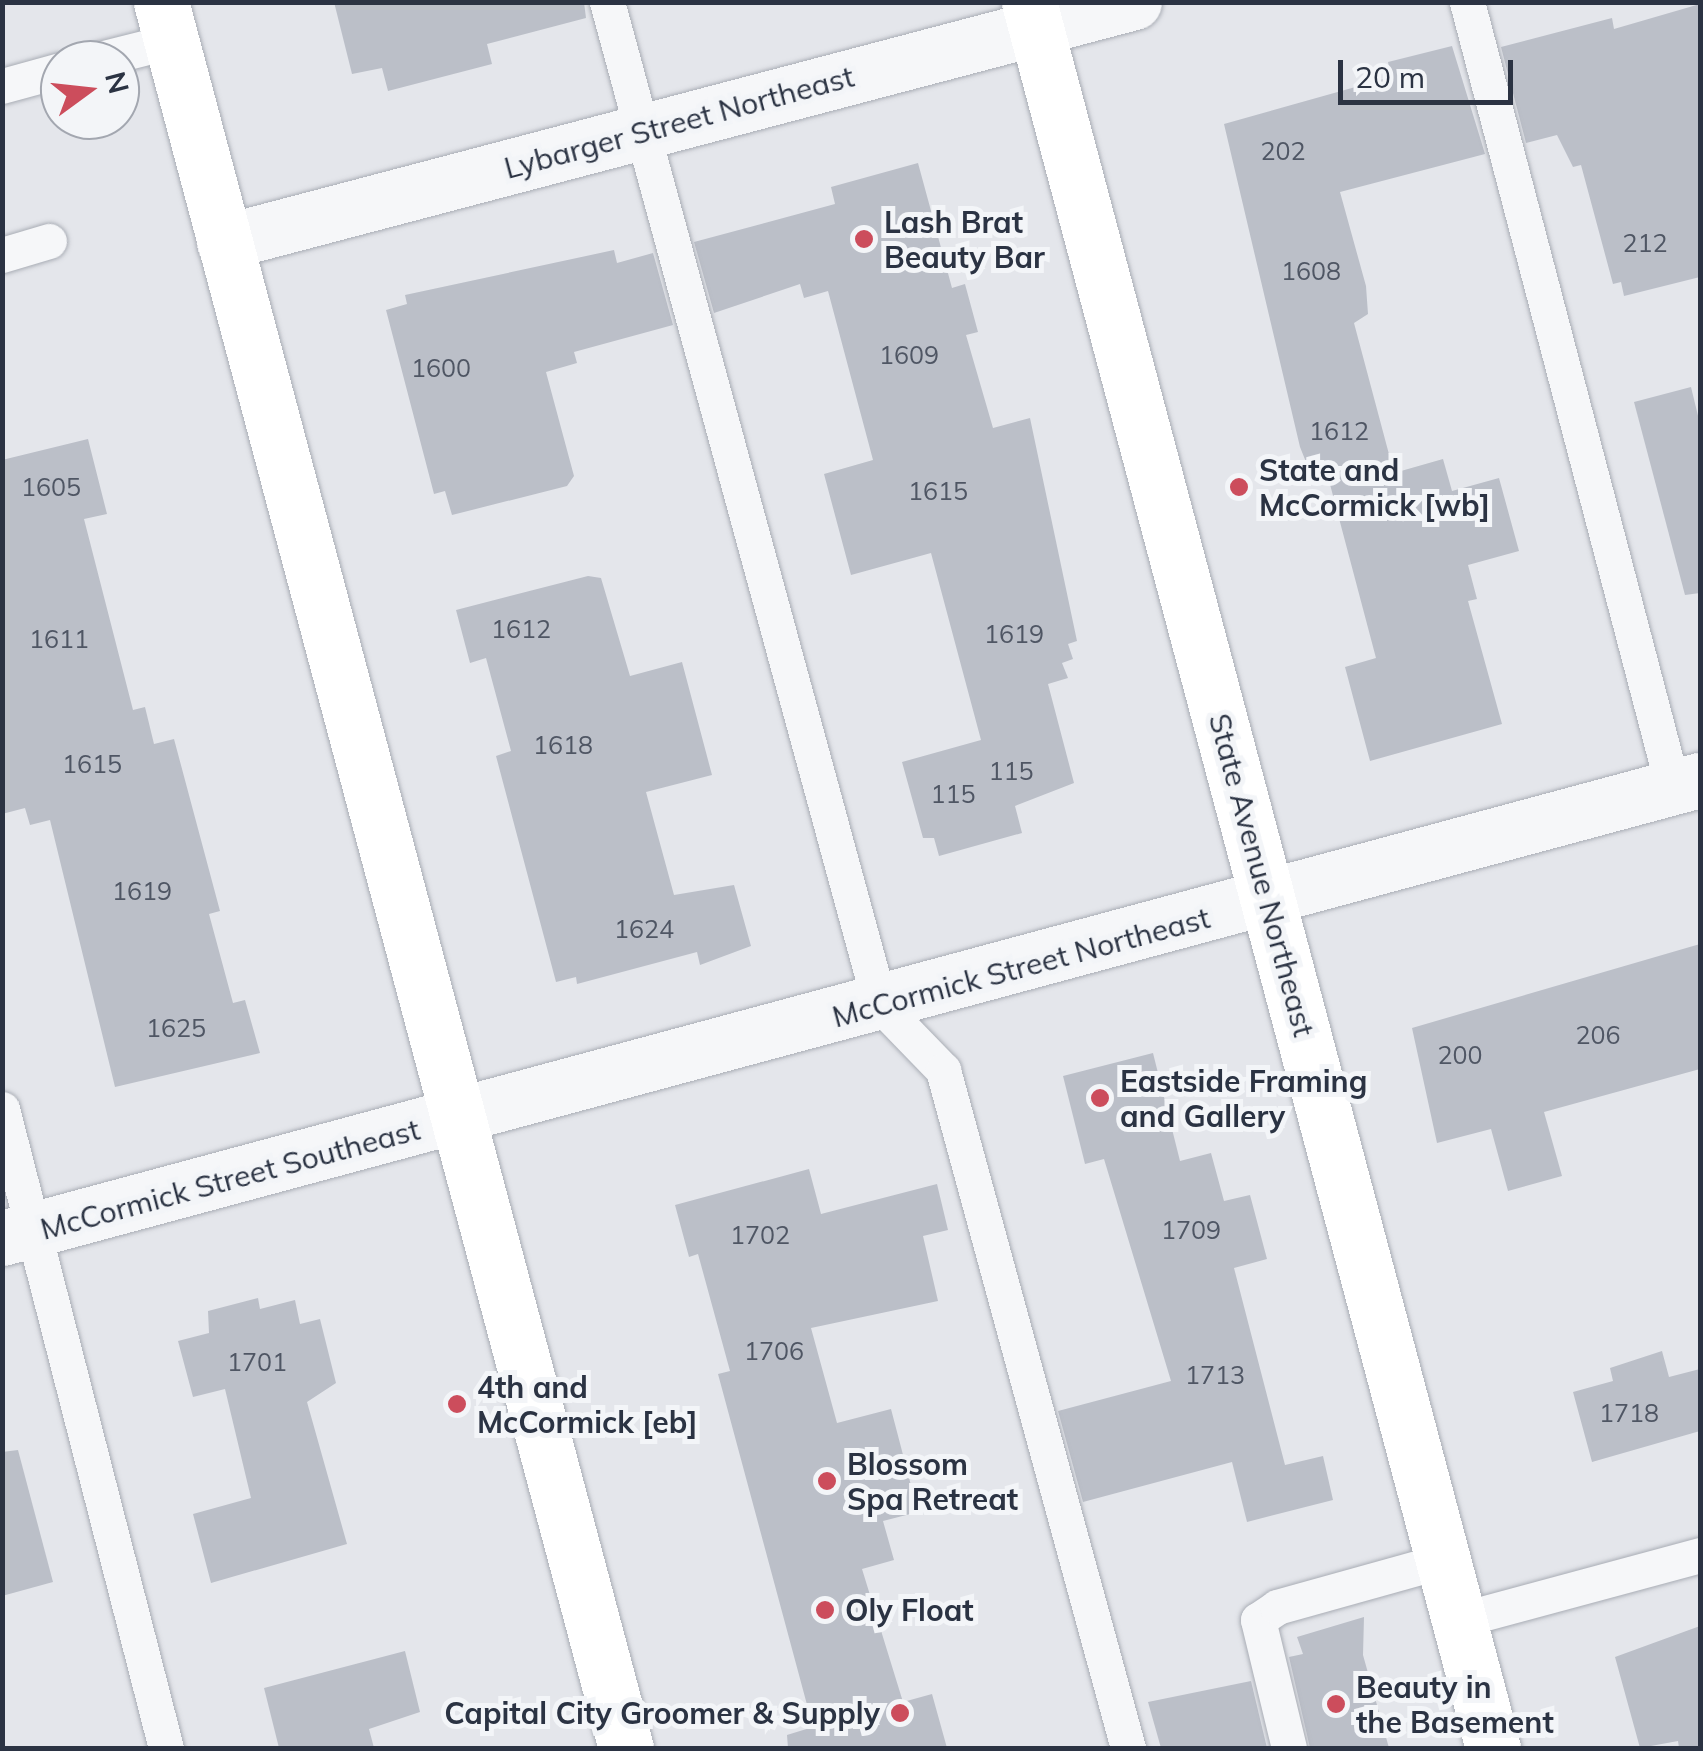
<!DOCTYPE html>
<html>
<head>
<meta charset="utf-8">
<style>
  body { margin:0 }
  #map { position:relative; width:1703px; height:1751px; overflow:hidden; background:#e4e6eb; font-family:Mulish,sans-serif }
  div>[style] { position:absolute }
  .building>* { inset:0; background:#bbbfc8 }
  .roads { filter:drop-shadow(0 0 2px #a9adb5) drop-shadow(0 0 2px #a9adb5) }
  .service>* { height:35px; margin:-17.5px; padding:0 17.5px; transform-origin:17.5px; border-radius:17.5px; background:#f6f7f9 }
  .minor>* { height:55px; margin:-27.5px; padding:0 27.5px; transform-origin:27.5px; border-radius:27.5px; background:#f6f7f9 }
  .primary>* { height:55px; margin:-27.5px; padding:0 27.5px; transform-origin:27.5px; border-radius:27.5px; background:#fff }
  .dots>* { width:28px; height:28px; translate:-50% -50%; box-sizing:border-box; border:5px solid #f3f5f8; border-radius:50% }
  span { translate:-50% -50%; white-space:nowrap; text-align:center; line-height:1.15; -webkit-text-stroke:10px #f3f5f8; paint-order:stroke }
  .number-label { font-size:25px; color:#4f5664 }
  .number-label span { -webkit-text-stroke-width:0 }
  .street-label { font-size:30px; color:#2b3343 }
  .poi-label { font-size:30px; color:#2b3343; font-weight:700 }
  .left { translate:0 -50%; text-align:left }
  .right { translate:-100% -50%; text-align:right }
  .frame { position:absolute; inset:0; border:5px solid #2b3343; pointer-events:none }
  .north { position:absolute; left:40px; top:40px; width:100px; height:100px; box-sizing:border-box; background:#f3f5f8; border:2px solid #a3a7b0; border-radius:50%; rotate:75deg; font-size:28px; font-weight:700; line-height:40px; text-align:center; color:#2b3343 }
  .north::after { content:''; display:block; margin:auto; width:35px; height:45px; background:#cc4d5c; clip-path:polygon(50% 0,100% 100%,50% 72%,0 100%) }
  .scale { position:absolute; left:1338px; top:60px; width:175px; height:45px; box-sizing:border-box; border:5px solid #2b3343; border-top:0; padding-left:12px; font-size:30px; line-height:35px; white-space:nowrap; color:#2b3343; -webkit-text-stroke:8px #f3f5f8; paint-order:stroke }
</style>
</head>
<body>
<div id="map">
  <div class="building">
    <i style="clip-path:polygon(334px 2px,584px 2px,586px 18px,487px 44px,492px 64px,388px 91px,382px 68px,352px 74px)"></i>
    <i style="clip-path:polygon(1700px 4px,1700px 277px,1624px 296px,1621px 282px,1613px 284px,1581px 165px,1573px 167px,1557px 135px,1526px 143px,1501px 47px,1612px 18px,1614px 29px)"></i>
    <i style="clip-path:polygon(1452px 46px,1485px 154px,1340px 192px,1366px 286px,1368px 314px,1354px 323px,1394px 473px,1443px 459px,1452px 491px,1499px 478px,1519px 551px,1468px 565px,1477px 599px,1468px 601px,1502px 724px,1370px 761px,1345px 667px,1376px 658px,1327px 473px,1312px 477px,1300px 447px,1224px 124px,1391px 77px,1388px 62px)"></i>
    <i style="clip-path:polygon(918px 163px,952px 288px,965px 284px,978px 332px,966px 335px,993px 428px,1030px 418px,1077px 641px,1068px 644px,1073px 659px,1062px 663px,1068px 678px,1048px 684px,1074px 783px,1015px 806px,1022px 833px,939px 856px,934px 838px,923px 838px,902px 762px,981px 740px,931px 553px,851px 575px,824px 474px,873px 460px,828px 291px,804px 298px,800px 284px,714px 313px,694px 242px,835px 204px,831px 187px)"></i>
    <i style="clip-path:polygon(614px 250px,617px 263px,653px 253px,673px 325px,574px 352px,577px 363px,546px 372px,574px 476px,567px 486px,452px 515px,445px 491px,434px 494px,386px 310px,407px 304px,405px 295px)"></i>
    <i style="clip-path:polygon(1691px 387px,1700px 424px,1700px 593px,1685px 595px,1634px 402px)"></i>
    <i style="clip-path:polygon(88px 439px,107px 514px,84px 519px,133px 710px,145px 707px,154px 744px,174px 739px,220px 911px,209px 914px,233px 1003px,245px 1000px,260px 1053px,115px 1087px,50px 820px,30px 825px,25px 808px,2px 814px,2px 460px)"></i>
    <i style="clip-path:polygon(588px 576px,601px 578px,630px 676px,682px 662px,712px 775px,646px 792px,674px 895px,734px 885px,751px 946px,700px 965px,697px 952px,577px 984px,576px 977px,556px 982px,496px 756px,511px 751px,486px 658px,470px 663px,456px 610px)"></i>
    <i style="clip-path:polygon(1700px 944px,1700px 1069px,1544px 1112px,1562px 1176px,1508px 1191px,1491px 1129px,1437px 1143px,1412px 1028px)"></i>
    <i style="clip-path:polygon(1153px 1053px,1180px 1161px,1211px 1153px,1224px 1201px,1250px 1195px,1267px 1259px,1234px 1268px,1285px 1465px,1323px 1456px,1333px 1500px,1247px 1522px,1232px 1462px,1083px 1502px,1058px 1411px,1171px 1381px,1104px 1159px,1085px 1164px,1063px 1076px)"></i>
    <i style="clip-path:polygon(809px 1169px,821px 1214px,937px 1184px,948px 1230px,923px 1236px,938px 1301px,811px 1328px,837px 1423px,891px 1409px,918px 1512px,883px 1521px,894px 1560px,862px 1569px,903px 1702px,932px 1694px,947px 1748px,788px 1748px,787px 1735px,813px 1727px,718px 1374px,730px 1371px,698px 1254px,689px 1257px,675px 1205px)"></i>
    <i style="clip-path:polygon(258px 1298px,260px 1309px,295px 1300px,300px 1324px,320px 1319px,336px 1383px,307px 1402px,347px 1544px,211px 1583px,193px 1514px,251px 1498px,225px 1389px,193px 1397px,178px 1341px,209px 1333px,208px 1311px)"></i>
    <i style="clip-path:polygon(1662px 1351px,1669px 1377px,1700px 1369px,1700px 1431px,1592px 1462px,1573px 1392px,1613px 1381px,1610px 1368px)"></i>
    <i style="clip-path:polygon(18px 1450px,53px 1582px,2px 1596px,2px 1452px)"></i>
    <i style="clip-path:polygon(1364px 1617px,1363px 1655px,1389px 1748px,1310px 1748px,1289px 1657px,1303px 1654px,1297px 1637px)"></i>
    <i style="clip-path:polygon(1700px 1626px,1700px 1748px,1679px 1748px,1678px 1741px,1640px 1748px,1615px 1657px)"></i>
    <i style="clip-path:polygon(405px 1651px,420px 1712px,369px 1729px,374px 1748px,279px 1748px,264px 1688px)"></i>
    <i style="clip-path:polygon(1251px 1681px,1267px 1748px,1161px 1748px,1148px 1702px)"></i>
  </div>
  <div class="roads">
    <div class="service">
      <i style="left:607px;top:2px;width:1039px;rotate:74.77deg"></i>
      <i style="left:880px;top:1005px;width:91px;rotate:45.9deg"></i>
      <i style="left:943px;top:1070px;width:703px;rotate:74.74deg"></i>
      <i style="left:1467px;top:2px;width:813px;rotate:75.31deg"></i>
      <i style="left:96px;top:60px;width:77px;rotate:-14.2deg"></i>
      <i style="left:2px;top:86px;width:60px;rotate:-15.4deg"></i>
      <i style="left:2px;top:255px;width:49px;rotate:-16.6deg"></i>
      <i style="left:2px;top:1109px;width:660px;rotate:75.61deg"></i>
      <i style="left:1459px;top:1620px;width:250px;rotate:-15.1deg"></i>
      <i style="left:1289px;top:1748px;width:132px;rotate:-103.6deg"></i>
      <i style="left:1258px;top:1620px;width:23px;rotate:-34deg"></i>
      <i style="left:1277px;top:1607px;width:174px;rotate:-15.6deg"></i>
    </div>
    <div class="minor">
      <i style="left:224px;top:242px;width:941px;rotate:-14.77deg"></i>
      <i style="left:2px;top:1238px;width:1759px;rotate:-15.1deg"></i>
    </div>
    <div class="primary">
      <i style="left:161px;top:2px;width:1807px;rotate:75.09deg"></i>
      <i style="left:1029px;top:2px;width:1807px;rotate:75.12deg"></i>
    </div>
  </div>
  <div class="dots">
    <i style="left:864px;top:239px;background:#cc4d5c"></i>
    <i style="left:1239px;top:487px;background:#cc4d5c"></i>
    <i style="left:1100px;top:1098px;background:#cc4d5c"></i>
    <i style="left:457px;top:1404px;background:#cc4d5c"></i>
    <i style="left:827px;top:1481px;background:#cc4d5c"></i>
    <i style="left:825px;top:1610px;background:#cc4d5c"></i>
    <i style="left:1336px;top:1704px;background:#cc4d5c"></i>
    <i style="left:900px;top:1713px;background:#cc4d5c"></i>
  </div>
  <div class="number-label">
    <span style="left:1283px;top:151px">202</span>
    <span style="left:1645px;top:243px">212</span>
    <span style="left:1311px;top:271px">1608</span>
    <span style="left:909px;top:355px">1609</span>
    <span style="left:441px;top:368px">1600</span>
    <span style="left:1339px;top:431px">1612</span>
    <span style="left:51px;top:487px">1605</span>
    <span style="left:938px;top:491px">1615</span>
    <span style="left:521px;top:629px">1612</span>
    <span style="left:1014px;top:634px">1619</span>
    <span style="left:59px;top:639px">1611</span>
    <span style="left:563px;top:745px">1618</span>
    <span style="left:92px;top:764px">1615</span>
    <span style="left:1011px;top:771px">115</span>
    <span style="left:953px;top:794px">115</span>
    <span style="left:142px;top:891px">1619</span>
    <span style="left:644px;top:929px">1624</span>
    <span style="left:176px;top:1028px">1625</span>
    <span style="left:1598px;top:1035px">206</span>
    <span style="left:1460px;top:1055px">200</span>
    <span style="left:1191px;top:1230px">1709</span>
    <span style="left:760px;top:1235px">1702</span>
    <span style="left:774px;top:1351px">1706</span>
    <span style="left:257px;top:1362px">1701</span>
    <span style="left:1215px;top:1375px">1713</span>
    <span style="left:1629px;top:1413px">1718</span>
  </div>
  <div class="street-label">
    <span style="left:679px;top:122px;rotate:-15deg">Lybarger Street Northeast</span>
    <span style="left:1262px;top:875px;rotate:75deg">State Avenue Northeast</span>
    <span style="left:1021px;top:967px;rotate:-15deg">McCormick Street Northeast</span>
    <span style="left:230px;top:1179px;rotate:-15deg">McCormick Street Southeast</span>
  </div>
  <div class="poi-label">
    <span class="left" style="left:884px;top:239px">Lash Brat<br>Beauty Bar</span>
    <span class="left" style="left:1259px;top:487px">State and<br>McCormick [wb]</span>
    <span class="left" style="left:1120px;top:1098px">Eastside Framing<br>and Gallery</span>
    <span class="left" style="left:477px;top:1404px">4th and<br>McCormick [eb]</span>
    <span class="left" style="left:847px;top:1481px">Blossom<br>Spa Retreat</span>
    <span class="left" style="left:845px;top:1610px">Oly Float</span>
    <span class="left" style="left:1356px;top:1704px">Beauty in<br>the Basement</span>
    <span class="right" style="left:880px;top:1713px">Capital City Groomer &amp; Supply</span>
  </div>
  <div class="frame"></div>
  <div class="north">N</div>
  <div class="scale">20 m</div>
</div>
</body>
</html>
